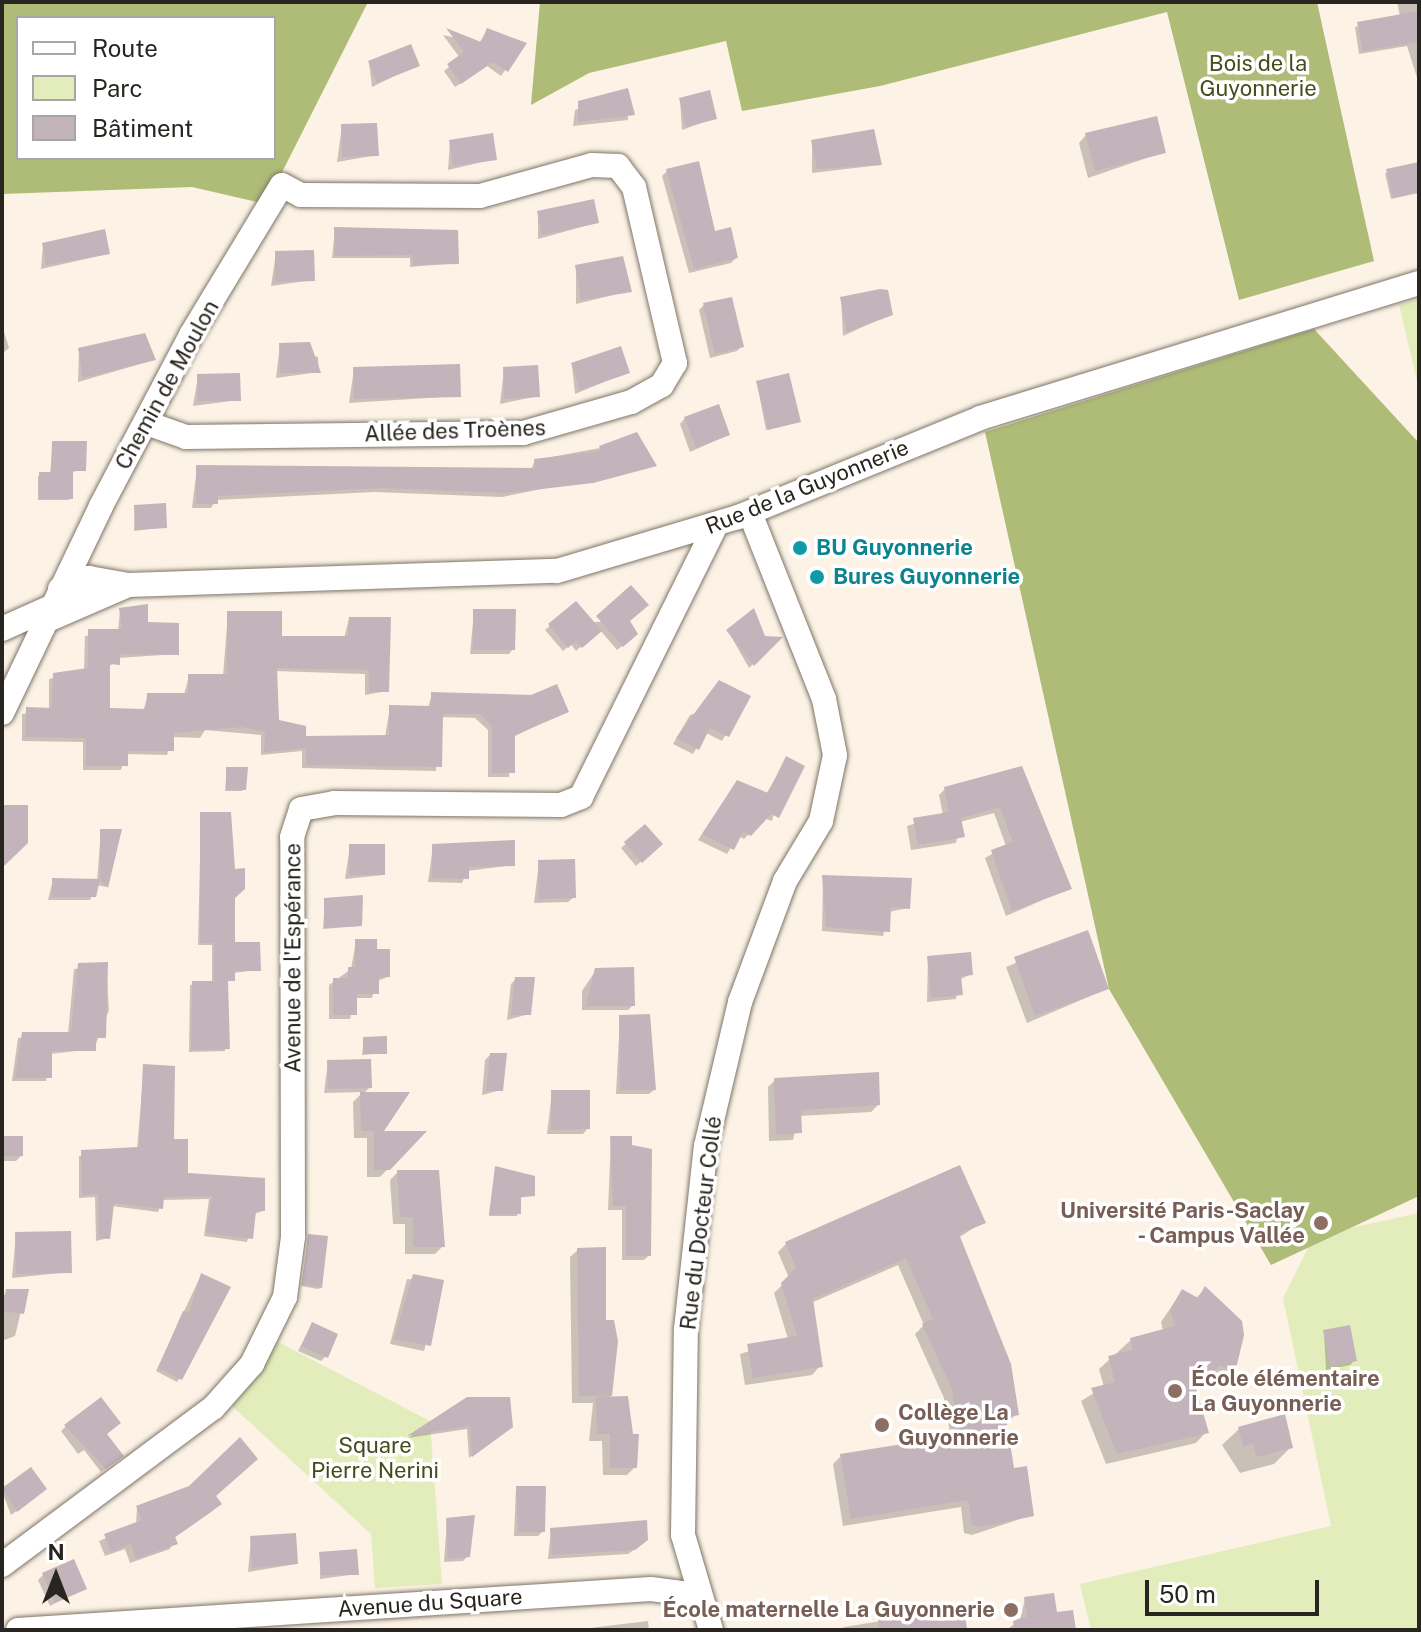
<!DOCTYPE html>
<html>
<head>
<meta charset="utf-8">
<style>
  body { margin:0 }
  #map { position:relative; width:1421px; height:1632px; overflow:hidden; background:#fcf2e5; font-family:"Public Sans",sans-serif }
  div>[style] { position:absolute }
  .green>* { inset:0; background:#e2edbb }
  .forest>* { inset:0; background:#afbc77 }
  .shadow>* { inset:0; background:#0003 }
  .building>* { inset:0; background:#c3b3bb }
  .roads { filter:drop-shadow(0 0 2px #7e7569) drop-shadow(0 0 2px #7e7569) }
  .minor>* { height:24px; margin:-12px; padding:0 12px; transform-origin:12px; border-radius:12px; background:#fff }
  .dots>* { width:22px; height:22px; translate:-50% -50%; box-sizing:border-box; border:4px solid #fff; border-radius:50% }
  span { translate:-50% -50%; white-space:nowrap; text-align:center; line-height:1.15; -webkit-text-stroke:7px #fff; paint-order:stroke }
  .park-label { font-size:22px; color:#444c19 }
  .street-label { font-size:22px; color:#28241f }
  .culture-label { font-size:22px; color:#0d838f; font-weight:700 }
  .left { translate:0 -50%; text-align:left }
  .education-label { font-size:22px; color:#785e54; font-weight:700 }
  .right { translate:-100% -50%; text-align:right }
  .frame { position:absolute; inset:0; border:4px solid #28241f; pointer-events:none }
  .legend { position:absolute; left:16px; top:16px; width:260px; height:144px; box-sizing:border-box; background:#fff; border:2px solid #a9a7a5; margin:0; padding:10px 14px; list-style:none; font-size:24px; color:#28241f }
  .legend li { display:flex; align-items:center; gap:16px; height:40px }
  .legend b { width:40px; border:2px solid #a9a7a5 }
  .north { position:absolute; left:16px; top:1536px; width:80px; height:80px; -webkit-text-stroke:6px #fff; paint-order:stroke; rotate:0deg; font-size:22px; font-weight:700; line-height:32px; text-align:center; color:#28241f }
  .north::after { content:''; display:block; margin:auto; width:28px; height:36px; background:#28241f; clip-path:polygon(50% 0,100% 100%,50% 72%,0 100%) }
  .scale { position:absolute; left:1145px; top:1580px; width:174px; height:36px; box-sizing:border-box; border:4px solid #28241f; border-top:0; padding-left:10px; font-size:24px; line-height:28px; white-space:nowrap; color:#28241f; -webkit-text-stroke:6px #fff; paint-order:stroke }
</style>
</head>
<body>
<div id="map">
  <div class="green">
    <i style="clip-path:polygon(1419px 299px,1419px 389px,1399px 305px)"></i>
    <i style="clip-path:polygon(1419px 1213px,1419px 1630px,1091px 1630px,1080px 1584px,1331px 1526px,1283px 1298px,1314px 1236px)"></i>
    <i style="clip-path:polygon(276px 1341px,430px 1421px,442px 1584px,375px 1588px,371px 1534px,232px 1406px)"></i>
  </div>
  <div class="forest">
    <i style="clip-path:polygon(evenodd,2px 2px,368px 2px,266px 204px,192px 187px,2px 194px,2px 2px,18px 18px,274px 18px,274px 158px,18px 158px,18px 18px)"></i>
    <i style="clip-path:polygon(540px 2px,1317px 2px,1374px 261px,1239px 300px,1167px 12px,880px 86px,742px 111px,726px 41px,589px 73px,531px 105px)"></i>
    <i style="clip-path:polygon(1314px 329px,1419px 443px,1419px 1196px,1271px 1265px,1109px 989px,985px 432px)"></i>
  </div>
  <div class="shadow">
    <i style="clip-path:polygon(1397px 2px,1419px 2px,1419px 84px,1407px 46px,1359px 54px,1355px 27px,1400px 16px)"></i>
    <i style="clip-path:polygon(488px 30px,524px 44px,501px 76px,487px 66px,455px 87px,444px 71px,460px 58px,443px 35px,479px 43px)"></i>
    <i style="clip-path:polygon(369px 63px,417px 65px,372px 87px)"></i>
    <i style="clip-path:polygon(626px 90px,628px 120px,573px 126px,575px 110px)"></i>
    <i style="clip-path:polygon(680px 100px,715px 118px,682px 130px)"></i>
    <i style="clip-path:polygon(342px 126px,377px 155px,337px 162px)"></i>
    <i style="clip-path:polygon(1086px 135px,1164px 152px,1088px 178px,1079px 143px)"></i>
    <i style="clip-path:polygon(450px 141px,495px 159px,448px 170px)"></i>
    <i style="clip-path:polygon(812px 142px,880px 165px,812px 173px)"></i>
    <i style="clip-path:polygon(1419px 164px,1419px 193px,1391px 199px,1385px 173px)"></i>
    <i style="clip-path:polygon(667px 171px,736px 258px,731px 263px,689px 273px,662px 176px)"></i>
    <i style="clip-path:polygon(538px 213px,596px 223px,538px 239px)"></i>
    <i style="clip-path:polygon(335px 229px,457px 263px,410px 267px,410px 258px,332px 258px)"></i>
    <i style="clip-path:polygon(43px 245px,108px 254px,41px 269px)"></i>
    <i style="clip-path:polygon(276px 253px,313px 280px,271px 286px)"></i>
    <i style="clip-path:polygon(576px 267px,630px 291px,576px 304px)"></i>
    <i style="clip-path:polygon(841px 299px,891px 314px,843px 336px)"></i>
    <i style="clip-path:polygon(704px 305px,742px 346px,737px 351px,710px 358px,699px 310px)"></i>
    <i style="clip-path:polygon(2px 325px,9px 348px,2px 354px)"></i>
    <i style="clip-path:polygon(280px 345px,318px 357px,319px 372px,276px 378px)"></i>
    <i style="clip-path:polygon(79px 350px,154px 360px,78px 382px)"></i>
    <i style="clip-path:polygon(572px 365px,628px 372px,575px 394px)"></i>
    <i style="clip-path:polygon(354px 369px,459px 396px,349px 403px)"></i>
    <i style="clip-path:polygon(504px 369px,538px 396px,500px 404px)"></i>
    <i style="clip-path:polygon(198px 376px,239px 400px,193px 406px)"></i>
    <i style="clip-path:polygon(757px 383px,798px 421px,766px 430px)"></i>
    <i style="clip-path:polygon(685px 418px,728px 435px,690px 452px,680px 424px)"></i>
    <i style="clip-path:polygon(53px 443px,84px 470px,71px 472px,69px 500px,38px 500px,38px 476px,50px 474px)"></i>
    <i style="clip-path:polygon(600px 448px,655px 466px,502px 497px,375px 492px,216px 500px,211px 508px,192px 508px,197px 467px,531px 470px,535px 460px)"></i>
    <i style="clip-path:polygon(135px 507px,165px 527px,134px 531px)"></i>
    <i style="clip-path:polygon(576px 604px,592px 622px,628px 621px,631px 639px,617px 650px,600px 630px,576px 651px,571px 644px,563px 651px,545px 630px)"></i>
    <i style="clip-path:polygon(120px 610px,177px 654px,118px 658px,108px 668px,108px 710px,143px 711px,148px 695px,184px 695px,189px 676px,223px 676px,228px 613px,280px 638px,344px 638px,349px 619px,387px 691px,365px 695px,365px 674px,275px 671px,277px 722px,304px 738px,385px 737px,390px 707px,428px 708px,432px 694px,567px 711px,513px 737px,509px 777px,488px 777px,488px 730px,475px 718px,441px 717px,436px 771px,302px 768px,302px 751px,261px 755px,261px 735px,205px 730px,200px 738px,172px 737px,167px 755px,126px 754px,121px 770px,83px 770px,83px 742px,22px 741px,22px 714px,49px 710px,49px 679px,84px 671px,85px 636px,118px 631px)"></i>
    <i style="clip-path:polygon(474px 611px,513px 649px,509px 654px,470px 654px)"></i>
    <i style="clip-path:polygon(728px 631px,764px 638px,779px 638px,749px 668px)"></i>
    <i style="clip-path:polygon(748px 697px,722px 741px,706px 733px,693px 754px,673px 744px,690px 715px)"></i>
    <i style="clip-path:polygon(787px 759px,772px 821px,764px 818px,744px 839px,738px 836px,727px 854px,698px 840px,737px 782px,766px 794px)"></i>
    <i style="clip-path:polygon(1021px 768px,1070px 888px,1006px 916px,985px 858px,1006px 846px,994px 813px,960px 822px,956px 843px,911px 850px,907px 826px,943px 815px,939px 795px,945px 789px)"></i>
    <i style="clip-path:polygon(227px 769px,244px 789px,242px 791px,225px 791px)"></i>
    <i style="clip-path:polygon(201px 814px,229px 814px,233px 944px,259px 970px,233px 973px,226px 983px,225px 1051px,189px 1052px,190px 985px,212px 983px,212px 945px,198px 945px)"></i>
    <i style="clip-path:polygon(645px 827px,660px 844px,636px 866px,621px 848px)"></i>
    <i style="clip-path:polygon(101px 831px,119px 831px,106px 887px,97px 885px,90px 900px,48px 900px,53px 880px,97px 881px)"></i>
    <i style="clip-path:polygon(350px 846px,383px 875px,345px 879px)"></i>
    <i style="clip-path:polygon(433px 846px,513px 865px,467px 871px,462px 883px,428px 882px)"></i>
    <i style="clip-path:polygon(539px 862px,574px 897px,568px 902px,534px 903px)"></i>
    <i style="clip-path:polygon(823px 877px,908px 908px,889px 912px,883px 936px,822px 931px)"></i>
    <i style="clip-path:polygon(325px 900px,360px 926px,323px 929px)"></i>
    <i style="clip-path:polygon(1086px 933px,1107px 989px,1027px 1023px,1006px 967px)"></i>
    <i style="clip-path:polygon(356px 941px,375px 951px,388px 977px,377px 981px,372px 998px,355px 998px,350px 1019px,329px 1019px,329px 985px,351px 969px)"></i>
    <i style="clip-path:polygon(928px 958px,971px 974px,959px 980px,956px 999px,927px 1002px)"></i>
    <i style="clip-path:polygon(106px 964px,109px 1010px,94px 1049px,50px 1054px,46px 1081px,12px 1081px,18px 1038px,68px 1034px,74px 969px)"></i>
    <i style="clip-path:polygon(596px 970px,633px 1005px,628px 1010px,582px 1010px,582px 991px)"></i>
    <i style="clip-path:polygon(516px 979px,529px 1014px,507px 1020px,511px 984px)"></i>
    <i style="clip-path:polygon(620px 1017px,654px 1090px,649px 1094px,616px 1094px)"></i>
    <i style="clip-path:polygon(364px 1039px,385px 1053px,362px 1055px)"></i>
    <i style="clip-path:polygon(490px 1055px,501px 1090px,482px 1095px,485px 1060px)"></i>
    <i style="clip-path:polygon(328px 1062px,370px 1087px,363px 1094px,380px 1133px,423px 1133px,380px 1177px,367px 1177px,367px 1138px,354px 1138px,353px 1102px,363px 1092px,324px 1093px)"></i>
    <i style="clip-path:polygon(144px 1066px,186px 1175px,263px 1211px,254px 1214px,247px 1242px,204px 1236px,209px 1199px,162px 1200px,158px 1212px,112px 1206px,108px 1238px,96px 1241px,95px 1197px,79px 1198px,79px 1156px,137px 1149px)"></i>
    <i style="clip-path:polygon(775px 1080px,878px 1105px,871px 1112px,799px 1116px,793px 1140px,769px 1141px,768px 1087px)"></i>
    <i style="clip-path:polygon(552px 1092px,588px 1128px,583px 1134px,547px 1134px)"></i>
    <i style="clip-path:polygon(2px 1138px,21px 1156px,16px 1161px,2px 1161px)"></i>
    <i style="clip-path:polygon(611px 1138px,649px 1255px,644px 1260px,622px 1260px,622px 1210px,608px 1210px)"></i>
    <i style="clip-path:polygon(496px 1168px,533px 1195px,519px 1198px,517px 1216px,489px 1216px)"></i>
    <i style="clip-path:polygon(398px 1172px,443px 1246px,435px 1254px,405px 1254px,405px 1224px,393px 1224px,390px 1180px)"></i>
    <i style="clip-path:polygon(983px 1222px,958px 1238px,1017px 1414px,1005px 1423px,1013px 1470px,1032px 1515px,972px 1535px,964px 1533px,961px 1507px,843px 1526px,833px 1464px,841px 1456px,951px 1438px,944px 1398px,915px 1334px,924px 1325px,898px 1265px,811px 1303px,820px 1366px,812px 1375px,745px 1385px,740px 1354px,788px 1339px,774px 1293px,789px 1278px,778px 1252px,786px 1244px)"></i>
    <i style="clip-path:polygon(16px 1234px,70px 1272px,12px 1278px)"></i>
    <i style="clip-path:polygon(309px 1236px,320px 1288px,318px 1289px,301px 1286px)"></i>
    <i style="clip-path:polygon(578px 1250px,604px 1322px,612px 1322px,610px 1398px,635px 1467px,627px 1475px,603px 1475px,602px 1441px,589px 1441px,593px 1403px,572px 1403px,570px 1257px)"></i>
    <i style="clip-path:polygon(201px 1275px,180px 1378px,177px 1382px,156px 1371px)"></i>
    <i style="clip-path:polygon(407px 1279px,442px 1282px,424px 1351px,390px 1344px)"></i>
    <i style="clip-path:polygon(1205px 1289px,1242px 1335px,1233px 1372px,1223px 1383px,1208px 1374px,1194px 1388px,1206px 1432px,1196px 1443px,1106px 1464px,1081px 1401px,1104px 1387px,1099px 1369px,1131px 1340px,1163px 1331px,1161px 1322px,1182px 1291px,1195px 1299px)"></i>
    <i style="clip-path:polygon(26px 1291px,15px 1336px,2px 1341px,2px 1295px)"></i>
    <i style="clip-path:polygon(312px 1324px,326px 1356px,321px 1361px,298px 1351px)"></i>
    <i style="clip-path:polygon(1324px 1332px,1355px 1360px,1350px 1365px,1326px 1370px)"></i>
    <i style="clip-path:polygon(467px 1399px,507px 1430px,469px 1458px,467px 1429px,408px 1438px)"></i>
    <i style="clip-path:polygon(66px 1426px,105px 1434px,117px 1460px,101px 1472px,84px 1450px,78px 1454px,61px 1431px)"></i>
    <i style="clip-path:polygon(1239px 1429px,1291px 1447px,1274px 1464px,1240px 1473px,1222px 1445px)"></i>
    <i style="clip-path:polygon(30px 1469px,39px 1494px,11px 1515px,2px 1491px)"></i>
    <i style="clip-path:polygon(516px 1488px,543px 1531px,538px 1536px,514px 1536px)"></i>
    <i style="clip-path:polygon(214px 1496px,214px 1510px,174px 1538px,170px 1549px,130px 1563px,125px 1549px,105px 1556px,99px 1541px,136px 1525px,137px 1507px)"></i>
    <i style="clip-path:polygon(447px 1520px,468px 1556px,463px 1561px,444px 1562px)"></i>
    <i style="clip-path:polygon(551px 1530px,641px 1545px,628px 1554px,548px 1559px)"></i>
    <i style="clip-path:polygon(251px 1538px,296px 1564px,248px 1572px)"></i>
    <i style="clip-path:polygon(320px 1553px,357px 1574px,320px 1579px)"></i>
    <i style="clip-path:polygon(43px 1575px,84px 1588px,50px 1606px,38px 1580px)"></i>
    <i style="clip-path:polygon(1025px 1599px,1055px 1615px,1074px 1630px,1006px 1630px,1020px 1620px)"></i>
    <i style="clip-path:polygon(962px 1608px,965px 1630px,840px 1630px,844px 1627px)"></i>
    <i style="clip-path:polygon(648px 1621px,649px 1630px,573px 1630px)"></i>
  </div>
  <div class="building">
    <i style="clip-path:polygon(1419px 11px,1419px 42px,1363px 51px,1357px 22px)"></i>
    <i style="clip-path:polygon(446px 28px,481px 42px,487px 28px,527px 43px,508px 72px,493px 62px,461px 84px,447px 64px,464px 52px)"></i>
    <i style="clip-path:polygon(411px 44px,420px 66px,377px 83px,368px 61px)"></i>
    <i style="clip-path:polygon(628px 88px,635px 115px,578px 122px,578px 101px)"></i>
    <i style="clip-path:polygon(710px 90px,717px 119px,686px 127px,679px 98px)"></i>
    <i style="clip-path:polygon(1157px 116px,1166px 153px,1095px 171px,1085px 133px)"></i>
    <i style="clip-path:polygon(377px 123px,379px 156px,342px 157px,341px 124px)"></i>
    <i style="clip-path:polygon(874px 129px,882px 165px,817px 169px,811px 140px)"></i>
    <i style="clip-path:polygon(493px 133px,497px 160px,453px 166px,449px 140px)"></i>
    <i style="clip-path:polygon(699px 161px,715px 231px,731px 227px,738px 258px,694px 269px,666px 169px)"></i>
    <i style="clip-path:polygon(1419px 162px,1419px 192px,1393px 198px,1386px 169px)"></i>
    <i style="clip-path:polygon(594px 199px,599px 223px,542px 235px,537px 211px)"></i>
    <i style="clip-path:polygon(334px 227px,458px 230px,459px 264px,413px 265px,412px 255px,335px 256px)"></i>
    <i style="clip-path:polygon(105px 229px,110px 254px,46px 265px,42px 243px)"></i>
    <i style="clip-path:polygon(314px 250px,315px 281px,275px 282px,275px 251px)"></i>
    <i style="clip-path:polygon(623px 256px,632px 292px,581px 300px,575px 265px)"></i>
    <i style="clip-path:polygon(880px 289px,888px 290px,893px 315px,847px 332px,840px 297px)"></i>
    <i style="clip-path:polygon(732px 297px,744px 347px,715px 354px,703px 303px)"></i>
    <i style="clip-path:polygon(145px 333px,156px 360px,83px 378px,78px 348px)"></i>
    <i style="clip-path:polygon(310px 342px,321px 373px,280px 373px,279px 343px)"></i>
    <i style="clip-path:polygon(621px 346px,630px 373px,580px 390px,571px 363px)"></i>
    <i style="clip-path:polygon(460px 364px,461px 397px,354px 399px,353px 367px)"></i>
    <i style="clip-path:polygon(538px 365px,540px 397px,504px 399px,503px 367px)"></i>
    <i style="clip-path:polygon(240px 373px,241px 401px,198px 401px,197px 374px)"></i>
    <i style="clip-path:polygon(789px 373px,801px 422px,768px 430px,756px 381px)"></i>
    <i style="clip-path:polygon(719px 404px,730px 435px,696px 448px,684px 417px)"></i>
    <i style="clip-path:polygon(637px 432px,657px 466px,593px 483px,508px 493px,381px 488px,218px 496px,218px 504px,196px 504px,196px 465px,535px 468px,534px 459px,601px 451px,599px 446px)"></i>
    <i style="clip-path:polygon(52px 441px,87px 441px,86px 471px,73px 471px,73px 499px,39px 499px,39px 472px,51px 472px)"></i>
    <i style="clip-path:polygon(166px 503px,167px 528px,135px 530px,134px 505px)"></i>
    <i style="clip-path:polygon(631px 585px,649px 605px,630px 621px,638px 634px,623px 647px,596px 616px)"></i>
    <i style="clip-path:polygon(576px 601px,602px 631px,582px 648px,576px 641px,568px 648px,548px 624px)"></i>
    <i style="clip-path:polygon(148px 604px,148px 622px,179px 623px,179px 655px,120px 654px,120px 665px,110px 664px,110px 708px,146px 709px,147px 693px,188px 693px,188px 674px,227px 674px,227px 611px,282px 611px,282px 636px,348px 636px,349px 617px,391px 617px,389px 692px,369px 692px,369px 670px,277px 668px,279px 720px,306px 726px,306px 736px,389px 735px,389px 705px,431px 706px,431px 692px,531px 695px,557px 684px,569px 712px,515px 735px,515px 773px,492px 773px,492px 726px,480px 714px,443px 714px,442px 767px,306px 765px,306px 748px,264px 752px,265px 732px,242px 727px,174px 733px,174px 751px,128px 751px,128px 766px,86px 766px,86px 738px,25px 737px,26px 707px,52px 708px,53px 673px,88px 668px,88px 629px,122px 629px,119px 608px)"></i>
    <i style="clip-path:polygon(754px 608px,765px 636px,783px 637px,754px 666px,726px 630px)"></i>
    <i style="clip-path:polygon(473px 609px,516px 609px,515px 650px,473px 650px)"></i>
    <i style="clip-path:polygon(719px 680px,751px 696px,729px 737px,710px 728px,699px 750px,676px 738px)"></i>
    <i style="clip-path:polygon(786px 756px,805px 766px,779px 818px,771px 814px,751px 836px,743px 832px,734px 850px,702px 834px,737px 780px,768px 793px)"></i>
    <i style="clip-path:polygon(1022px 766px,1072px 889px,1012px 911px,991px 850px,1013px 842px,1000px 807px,961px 818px,965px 837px,918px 845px,913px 818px,949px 812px,944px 787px)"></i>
    <i style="clip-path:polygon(226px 767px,248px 767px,246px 790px,226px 790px)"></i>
    <i style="clip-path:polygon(2px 805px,28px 805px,28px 843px,2px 868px)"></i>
    <i style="clip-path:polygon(200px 812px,231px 812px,235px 869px,245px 868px,245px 889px,235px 898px,235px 942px,260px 942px,261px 971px,235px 971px,235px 981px,228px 981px,230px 1049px,191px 1050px,192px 981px,214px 981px,214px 943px,200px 943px)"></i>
    <i style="clip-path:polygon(645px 824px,663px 844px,642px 863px,624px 842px)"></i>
    <i style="clip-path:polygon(100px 829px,122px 829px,108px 888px,100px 880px,96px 897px,52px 897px,52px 878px,100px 879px)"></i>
    <i style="clip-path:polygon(515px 840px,515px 866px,469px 867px,469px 879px,432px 878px,432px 844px)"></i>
    <i style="clip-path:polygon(349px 844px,385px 844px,385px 875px,349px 875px)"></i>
    <i style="clip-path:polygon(575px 859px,576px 898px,539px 899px,538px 860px)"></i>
    <i style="clip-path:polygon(822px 875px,912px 878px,910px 909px,891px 907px,890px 932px,826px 927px)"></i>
    <i style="clip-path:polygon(363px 895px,362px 926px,324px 928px,324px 898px)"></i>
    <i style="clip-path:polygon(1088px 930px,1109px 989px,1035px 1016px,1014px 957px)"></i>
    <i style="clip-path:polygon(355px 939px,377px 939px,377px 949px,390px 949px,390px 977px,379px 977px,379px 994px,357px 994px,357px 1015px,333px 1015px,333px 978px,348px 978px,348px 967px,355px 967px)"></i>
    <i style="clip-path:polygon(971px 952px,973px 975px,961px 976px,963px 995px,931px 998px,927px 956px)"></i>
    <i style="clip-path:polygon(108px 962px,106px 1038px,96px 1038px,96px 1051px,52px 1051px,52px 1078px,15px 1078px,22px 1032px,71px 1032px,78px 963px)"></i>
    <i style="clip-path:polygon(634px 967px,635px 1006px,586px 1006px,595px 968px)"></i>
    <i style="clip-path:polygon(515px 977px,535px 977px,531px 1015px,511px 1015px)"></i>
    <i style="clip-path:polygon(650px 1014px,656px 1090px,620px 1090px,619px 1015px)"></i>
    <i style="clip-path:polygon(387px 1036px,387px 1054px,363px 1054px,363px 1037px)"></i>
    <i style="clip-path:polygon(490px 1053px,507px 1053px,503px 1091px,486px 1091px)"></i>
    <i style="clip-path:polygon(371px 1059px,372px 1088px,328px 1089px,327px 1060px)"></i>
    <i style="clip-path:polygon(143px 1064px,175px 1066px,174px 1139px,188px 1139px,188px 1173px,265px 1178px,265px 1211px,256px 1211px,253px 1239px,206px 1233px,212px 1196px,164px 1197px,163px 1209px,114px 1203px,110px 1239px,99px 1238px,98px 1194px,82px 1195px,81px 1150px,139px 1147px)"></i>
    <i style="clip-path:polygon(879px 1072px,880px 1105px,801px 1110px,802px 1133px,776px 1135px,774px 1078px)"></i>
    <i style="clip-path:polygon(551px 1090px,590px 1090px,590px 1129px,551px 1130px)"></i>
    <i style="clip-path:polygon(360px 1092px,410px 1092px,384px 1131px,427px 1131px,390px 1170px,374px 1170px,374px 1131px,361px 1131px)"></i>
    <i style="clip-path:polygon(2px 1136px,23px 1136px,23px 1156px,2px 1156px)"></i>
    <i style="clip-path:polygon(610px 1136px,632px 1136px,632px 1145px,652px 1149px,651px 1256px,626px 1256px,626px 1206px,613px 1206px)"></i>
    <i style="clip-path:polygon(960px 1165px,986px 1223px,959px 1234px,1011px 1364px,1019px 1415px,1006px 1417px,1014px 1468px,1027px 1466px,1034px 1516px,981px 1527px,972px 1525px,968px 1500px,851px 1519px,840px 1454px,959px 1435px,952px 1389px,922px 1324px,933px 1319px,906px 1258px,813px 1299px,823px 1367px,753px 1378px,747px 1344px,797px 1336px,781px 1283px,796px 1268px,785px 1242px)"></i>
    <i style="clip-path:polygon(495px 1166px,535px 1176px,535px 1196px,521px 1197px,521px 1214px,489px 1215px)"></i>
    <i style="clip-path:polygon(397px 1170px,439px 1170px,445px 1247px,413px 1247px,413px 1217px,400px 1217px)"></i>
    <i style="clip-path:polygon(71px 1231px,72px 1273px,16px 1274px,15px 1232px)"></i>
    <i style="clip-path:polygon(308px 1234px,328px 1236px,322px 1288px,302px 1284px)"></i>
    <i style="clip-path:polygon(606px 1247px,606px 1320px,614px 1320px,618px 1341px,612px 1396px,579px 1396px,577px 1248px)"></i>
    <i style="clip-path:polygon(201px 1273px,231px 1287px,182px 1380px,158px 1368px,183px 1311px,189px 1313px)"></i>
    <i style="clip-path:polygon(413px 1274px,444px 1280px,431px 1346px,394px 1339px)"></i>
    <i style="clip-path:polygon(1205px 1286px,1242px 1321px,1244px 1335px,1235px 1373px,1220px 1365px,1196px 1388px,1209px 1433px,1117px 1454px,1091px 1388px,1115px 1382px,1108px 1356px,1133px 1350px,1130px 1338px,1175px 1326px,1170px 1310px,1182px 1289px,1198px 1298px)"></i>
    <i style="clip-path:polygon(6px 1289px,29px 1289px,24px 1314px,2px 1311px)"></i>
    <i style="clip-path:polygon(312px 1322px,338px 1334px,328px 1358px,301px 1346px)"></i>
    <i style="clip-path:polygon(1350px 1325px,1357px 1361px,1330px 1366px,1323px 1330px)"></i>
    <i style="clip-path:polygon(628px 1396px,633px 1434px,639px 1434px,637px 1468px,610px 1468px,610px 1434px,597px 1434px,596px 1397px)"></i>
    <i style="clip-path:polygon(101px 1397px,121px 1423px,107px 1434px,124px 1456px,106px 1469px,64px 1425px)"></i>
    <i style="clip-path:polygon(467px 1397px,510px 1397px,513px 1427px,472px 1457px,470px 1426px,407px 1436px)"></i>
    <i style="clip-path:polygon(1285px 1414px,1293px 1448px,1256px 1457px,1253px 1443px,1243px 1446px,1238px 1427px)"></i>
    <i style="clip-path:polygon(240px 1437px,258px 1459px,216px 1496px,222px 1504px,175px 1537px,178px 1544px,136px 1559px,131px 1544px,111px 1552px,104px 1534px,142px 1520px,136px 1506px,189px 1486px)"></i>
    <i style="clip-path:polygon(31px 1467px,47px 1489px,17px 1512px,2px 1488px)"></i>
    <i style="clip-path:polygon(516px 1486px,546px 1486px,545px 1532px,518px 1532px)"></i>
    <i style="clip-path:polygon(475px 1515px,470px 1557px,448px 1559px,446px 1518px)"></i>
    <i style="clip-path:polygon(647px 1520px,648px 1540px,635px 1550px,552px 1555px,550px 1528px)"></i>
    <i style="clip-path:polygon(296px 1533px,298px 1564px,252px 1568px,250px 1536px)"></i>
    <i style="clip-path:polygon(357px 1549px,359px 1575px,321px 1575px,319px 1552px)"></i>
    <i style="clip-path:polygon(74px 1559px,87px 1589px,55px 1603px,42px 1573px)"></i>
    <i style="clip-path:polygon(1054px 1593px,1057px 1612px,1073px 1610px,1076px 1630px,1014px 1630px,1013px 1620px,1027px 1617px,1024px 1597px)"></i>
    <i style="clip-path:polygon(964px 1606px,967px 1630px,879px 1630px,878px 1620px)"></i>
  </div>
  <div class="roads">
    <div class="minor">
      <i style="left:60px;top:589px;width:31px;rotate:-21deg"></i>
      <i style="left:89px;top:578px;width:40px;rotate:10deg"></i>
      <i style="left:128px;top:585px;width:429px;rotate:-1.9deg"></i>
      <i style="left:557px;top:571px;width:189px;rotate:-16.6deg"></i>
      <i style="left:738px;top:517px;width:261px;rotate:-22.2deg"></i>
      <i style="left:980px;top:418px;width:459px;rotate:-17.1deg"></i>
      <i style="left:43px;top:622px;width:93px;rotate:-23.5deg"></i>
      <i style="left:2px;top:629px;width:54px;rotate:-24.2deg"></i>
      <i style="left:2px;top:713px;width:229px;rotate:-64.4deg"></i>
      <i style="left:101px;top:506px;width:193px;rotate:-62.2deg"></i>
      <i style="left:191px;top:335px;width:175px;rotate:-58.8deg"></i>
      <i style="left:282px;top:185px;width:21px;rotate:28deg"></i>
      <i style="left:301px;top:195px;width:179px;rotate:0.3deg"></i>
      <i style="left:480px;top:196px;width:116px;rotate:-15.5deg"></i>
      <i style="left:592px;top:165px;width:26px;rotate:2deg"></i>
      <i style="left:618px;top:166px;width:26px;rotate:53deg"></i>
      <i style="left:634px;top:187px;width:181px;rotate:76.9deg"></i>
      <i style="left:675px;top:363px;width:26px;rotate:121deg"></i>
      <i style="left:662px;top:385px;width:35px;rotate:151deg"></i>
      <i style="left:631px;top:402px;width:112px;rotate:164deg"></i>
      <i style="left:523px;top:433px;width:337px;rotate:179.3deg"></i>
      <i style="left:186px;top:437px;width:41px;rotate:-160.3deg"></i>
      <i style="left:2px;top:1565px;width:263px;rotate:-36.7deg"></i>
      <i style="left:213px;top:1408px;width:59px;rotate:-48.4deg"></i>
      <i style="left:252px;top:1364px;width:75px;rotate:-63.8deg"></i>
      <i style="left:285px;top:1297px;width:61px;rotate:-82.4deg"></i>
      <i style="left:293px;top:1237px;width:400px;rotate:-90.1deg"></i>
      <i style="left:292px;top:837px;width:29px;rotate:-72deg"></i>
      <i style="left:301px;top:809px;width:34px;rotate:-10deg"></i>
      <i style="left:334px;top:803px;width:227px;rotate:0.5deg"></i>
      <i style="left:561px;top:805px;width:22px;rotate:-22deg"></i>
      <i style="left:581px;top:797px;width:304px;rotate:-63.6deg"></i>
      <i style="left:18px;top:1630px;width:634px;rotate:-3.71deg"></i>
      <i style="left:651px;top:1589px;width:46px;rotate:7.4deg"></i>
      <i style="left:711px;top:1630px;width:99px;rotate:-106.4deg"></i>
      <i style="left:683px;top:1535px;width:206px;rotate:-89.2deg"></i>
      <i style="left:686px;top:1329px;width:184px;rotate:-83.8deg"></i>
      <i style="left:706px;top:1146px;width:148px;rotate:-76.7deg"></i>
      <i style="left:740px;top:1002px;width:129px;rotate:-69.6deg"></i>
      <i style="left:785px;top:881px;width:70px;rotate:-59deg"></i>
      <i style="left:821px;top:821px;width:67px;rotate:-78deg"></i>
      <i style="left:835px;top:755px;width:57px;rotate:-101.1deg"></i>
      <i style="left:824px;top:699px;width:200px;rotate:-111.7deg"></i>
    </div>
  </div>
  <div class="dots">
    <i style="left:800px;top:548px;background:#0f9aa8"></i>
    <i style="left:817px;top:577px;background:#0f9aa8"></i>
    <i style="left:1321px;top:1223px;background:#8d6e63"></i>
    <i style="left:1175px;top:1391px;background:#8d6e63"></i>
    <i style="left:882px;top:1425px;background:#8d6e63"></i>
    <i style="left:1011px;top:1610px;background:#8d6e63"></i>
  </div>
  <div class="park-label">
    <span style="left:1258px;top:76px">Bois de la<br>Guyonnerie</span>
    <span style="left:375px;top:1458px">Square<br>Pierre Nerini</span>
  </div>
  <div class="street-label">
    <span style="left:167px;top:385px;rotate:-61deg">Chemin de Moulon</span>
    <span style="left:455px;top:431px;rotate:-2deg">Allée des Troènes</span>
    <span style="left:807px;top:487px;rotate:-22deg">Rue de la Guyonnerie</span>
    <span style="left:293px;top:958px;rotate:-90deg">Avenue de l'Espérance</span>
    <span style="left:701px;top:1223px;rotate:-83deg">Rue du Docteur Collé</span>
    <span style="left:430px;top:1603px;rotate:-4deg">Avenue du Square</span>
  </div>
  <div class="culture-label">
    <span class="left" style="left:816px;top:548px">BU Guyonnerie</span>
    <span class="left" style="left:833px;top:577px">Bures Guyonnerie</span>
  </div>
  <div class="education-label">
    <span class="right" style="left:1305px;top:1223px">Université Paris-Saclay<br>- Campus Vallée</span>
    <span class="left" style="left:1191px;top:1391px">École élémentaire<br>La Guyonnerie</span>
    <span class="left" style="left:898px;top:1425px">Collège La<br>Guyonnerie</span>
    <span class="right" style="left:995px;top:1610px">École maternelle La Guyonnerie</span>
  </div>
  <div class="frame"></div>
  <ul class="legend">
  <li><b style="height:10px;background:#fff"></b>Route</li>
  <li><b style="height:22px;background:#e2edbb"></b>Parc</li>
  <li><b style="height:22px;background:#c3b3bb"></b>Bâtiment</li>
  </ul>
  <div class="north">N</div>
  <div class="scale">50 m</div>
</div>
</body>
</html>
